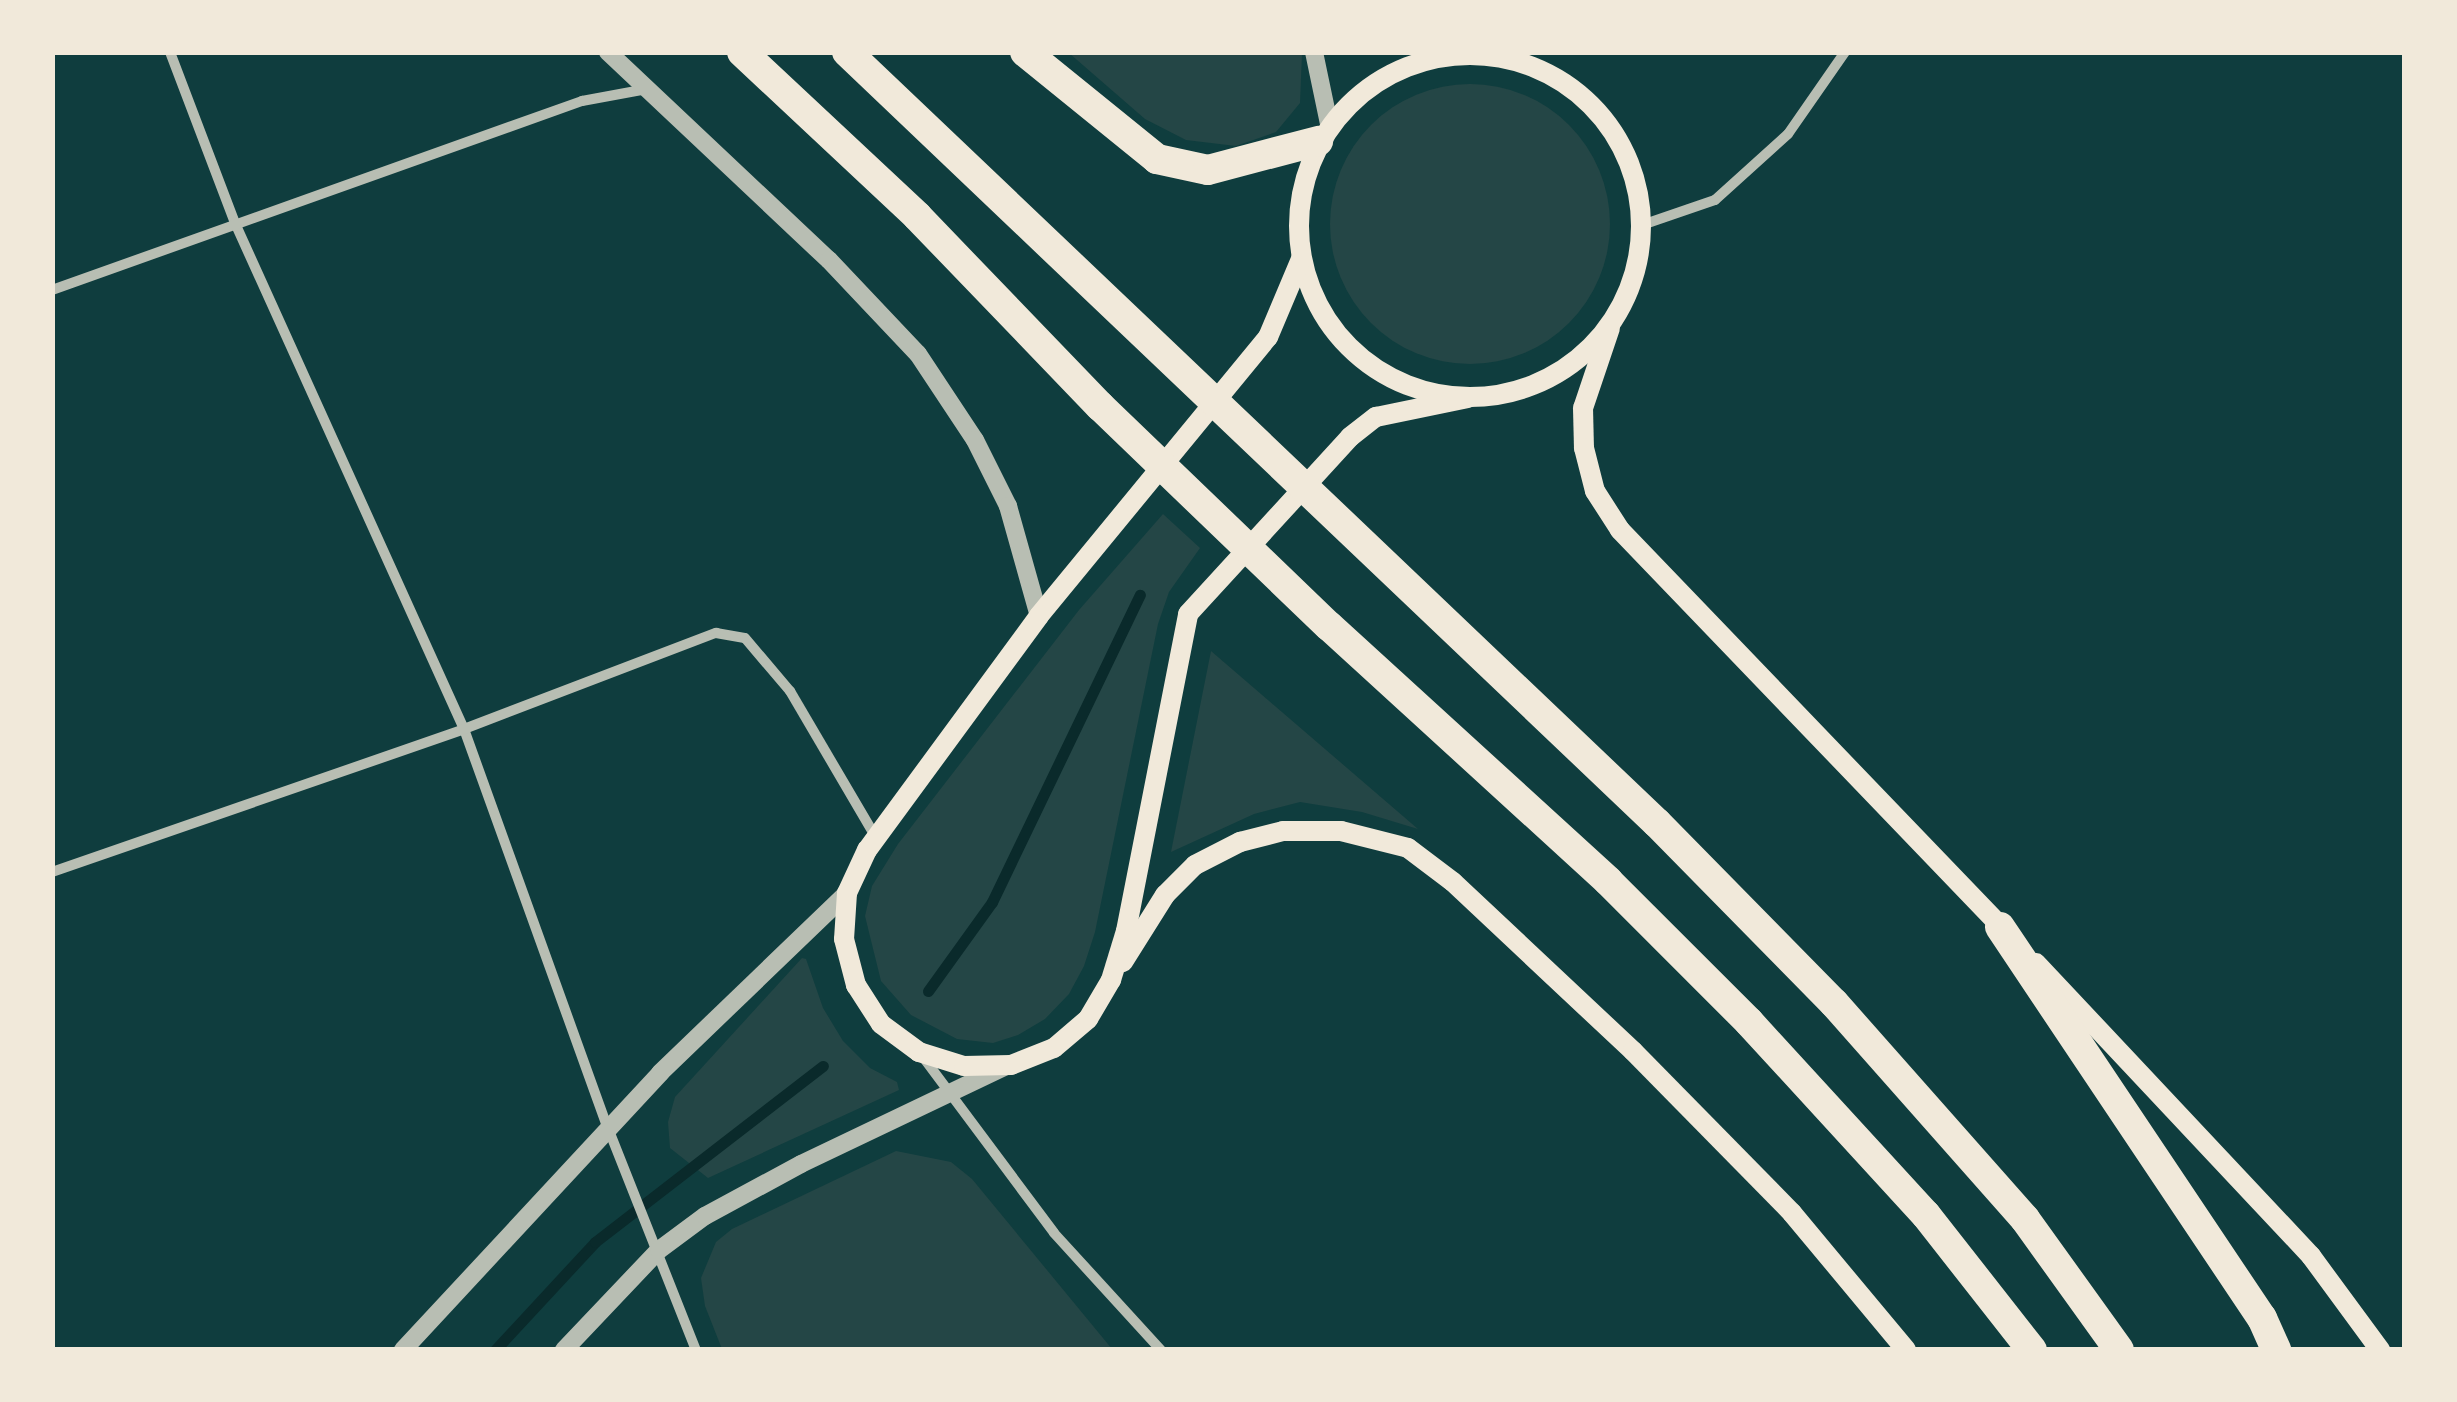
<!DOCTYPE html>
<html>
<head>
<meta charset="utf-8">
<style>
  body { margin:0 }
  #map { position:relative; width:2457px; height:1402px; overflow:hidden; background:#0f3d3e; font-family:"Archivo Narrow",sans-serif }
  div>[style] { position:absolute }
  .green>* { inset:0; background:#244646 }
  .round { border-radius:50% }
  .stream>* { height:11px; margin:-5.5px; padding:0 5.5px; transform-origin:5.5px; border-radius:5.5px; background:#0a2a2b }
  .service>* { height:8px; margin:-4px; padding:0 4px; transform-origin:4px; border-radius:4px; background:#b8beb3 }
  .minor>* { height:10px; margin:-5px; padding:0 5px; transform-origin:5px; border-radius:5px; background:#b8beb3 }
  .tertiary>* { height:18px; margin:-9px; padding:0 9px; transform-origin:9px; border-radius:9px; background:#b8beb3 }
  .secondary>* { height:20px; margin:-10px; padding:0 10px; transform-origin:10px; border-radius:10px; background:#f1e9da }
  .secondary>.ring { margin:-10px; padding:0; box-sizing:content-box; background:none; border:20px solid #f1e9da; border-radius:50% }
  .motorway>* { height:30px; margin:-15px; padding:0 15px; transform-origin:15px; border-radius:15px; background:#f1e9da }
  span { translate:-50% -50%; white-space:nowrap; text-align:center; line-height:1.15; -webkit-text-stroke:8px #f1e9da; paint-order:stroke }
  .frame { position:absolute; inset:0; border:55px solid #f1e9da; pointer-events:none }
</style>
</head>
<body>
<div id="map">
  <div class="green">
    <i style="clip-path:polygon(1069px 53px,1302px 53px,1300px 103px,1276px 132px,1236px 146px,1186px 140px,1145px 119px)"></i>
    <i class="round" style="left:1330px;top:84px;width:280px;height:280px"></i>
    <i style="clip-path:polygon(1163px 514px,1200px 548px,1169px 592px,1158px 624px,1095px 932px,1084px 966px,1069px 994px,1045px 1019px,1018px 1035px,993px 1043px,957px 1039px,911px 1015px,881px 981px,865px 916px,872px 886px,898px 844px,1079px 610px)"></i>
    <i style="clip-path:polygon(1211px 651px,1418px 829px,1362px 812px,1300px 802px,1254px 814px,1171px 852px)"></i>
    <i style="clip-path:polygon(802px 958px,806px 959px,823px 1008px,843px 1041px,870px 1068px,897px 1082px,899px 1090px,708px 1178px,670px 1148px,668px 1122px,675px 1097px)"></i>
    <i style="clip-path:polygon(896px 1151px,951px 1162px,972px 1179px,1112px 1349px,722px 1349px,705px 1306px,701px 1278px,716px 1242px,732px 1229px)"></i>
  </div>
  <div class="stream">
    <i style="left:928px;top:991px;width:110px;rotate:-54.3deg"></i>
    <i style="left:992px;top:902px;width:341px;rotate:-64.3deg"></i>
    <i style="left:495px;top:1350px;width:147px;rotate:-47.2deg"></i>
    <i style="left:595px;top:1242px;width:288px;rotate:-37.7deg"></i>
  </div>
  <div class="service">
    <i style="left:1501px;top:52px;width:19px;rotate:28deg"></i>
  </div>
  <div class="minor">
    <i style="left:170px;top:52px;width:183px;rotate:69.2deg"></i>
    <i style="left:235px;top:223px;width:555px;rotate:65.65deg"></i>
    <i style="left:464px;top:729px;width:424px;rotate:70.2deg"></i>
    <i style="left:608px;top:1128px;width:239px;rotate:68.4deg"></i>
    <i style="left:1642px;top:225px;width:77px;rotate:-18.9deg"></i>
    <i style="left:1715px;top:200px;width:98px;rotate:-42.1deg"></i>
    <i style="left:1788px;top:134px;width:100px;rotate:-55.2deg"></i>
    <i style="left:52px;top:290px;width:563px;rotate:-19.63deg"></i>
    <i style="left:582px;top:101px;width:66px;rotate:-10.5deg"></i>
    <i style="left:52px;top:872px;width:436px;rotate:-19.1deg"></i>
    <i style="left:464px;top:729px;width:270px;rotate:-20.9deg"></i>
    <i style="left:716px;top:633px;width:29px;rotate:10deg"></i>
    <i style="left:745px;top:638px;width:70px;rotate:49.7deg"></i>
    <i style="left:790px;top:691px;width:168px;rotate:59.6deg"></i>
    <i style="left:923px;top:1057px;width:219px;rotate:53.3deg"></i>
    <i style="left:1054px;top:1233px;width:159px;rotate:47.6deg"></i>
  </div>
  <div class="tertiary">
    <i style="left:608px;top:52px;width:303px;rotate:43.3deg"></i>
    <i style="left:829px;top:260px;width:129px;rotate:46.6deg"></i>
    <i style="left:918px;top:354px;width:103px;rotate:56.5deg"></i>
    <i style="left:975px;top:440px;width:74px;rotate:63.4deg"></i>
    <i style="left:1008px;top:506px;width:114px;rotate:74.3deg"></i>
    <i style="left:1314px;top:52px;width:74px;rotate:78.2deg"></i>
    <i style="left:403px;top:1350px;width:378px;rotate:-47.1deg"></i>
    <i style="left:660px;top:1073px;width:260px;rotate:-43.9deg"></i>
    <i style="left:564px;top:1350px;width:138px;rotate:-46.5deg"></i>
    <i style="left:659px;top:1250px;width:57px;rotate:-36.5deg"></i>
    <i style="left:705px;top:1216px;width:109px;rotate:-28.4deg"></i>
    <i style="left:801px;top:1164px;width:230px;rotate:-25.5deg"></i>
  </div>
  <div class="secondary">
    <i class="ring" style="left:1299px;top:55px;width:322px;height:322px"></i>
    <i style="left:1301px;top:259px;width:85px;rotate:112.9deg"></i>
    <i style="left:1268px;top:337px;width:361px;rotate:129.4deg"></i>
    <i style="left:1039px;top:616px;width:290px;rotate:126.3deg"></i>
    <i style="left:867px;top:850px;width:47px;rotate:114.9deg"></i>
    <i style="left:847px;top:893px;width:46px;rotate:93.7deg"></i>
    <i style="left:844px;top:939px;width:48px;rotate:75.4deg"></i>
    <i style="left:856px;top:985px;width:46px;rotate:57.3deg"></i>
    <i style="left:881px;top:1024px;width:47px;rotate:36.4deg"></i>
    <i style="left:919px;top:1052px;width:47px;rotate:17.3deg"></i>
    <i style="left:964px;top:1066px;width:47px;rotate:-1.2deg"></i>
    <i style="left:1011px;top:1065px;width:46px;rotate:-21.6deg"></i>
    <i style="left:1054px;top:1048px;width:45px;rotate:-40.5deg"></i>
    <i style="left:1088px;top:1019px;width:45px;rotate:-59.5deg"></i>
    <i style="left:1111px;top:980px;width:51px;rotate:-73deg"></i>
    <i style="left:1126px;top:931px;width:323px;rotate:-78.9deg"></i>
    <i style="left:1188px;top:614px;width:240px;rotate:-47.5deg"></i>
    <i style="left:1350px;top:437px;width:33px;rotate:-38deg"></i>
    <i style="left:1376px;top:417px;width:94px;rotate:-11.7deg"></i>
    <i style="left:1610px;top:328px;width:84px;rotate:108.6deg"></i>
    <i style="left:1583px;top:408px;width:40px;rotate:88.6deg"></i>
    <i style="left:1584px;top:448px;width:44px;rotate:75.7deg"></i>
    <i style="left:1595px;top:491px;width:46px;rotate:57.3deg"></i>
    <i style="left:1620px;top:530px;width:562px;rotate:46.15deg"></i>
    <i style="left:1123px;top:962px;width:79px;rotate:-57.9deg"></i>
    <i style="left:1165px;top:895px;width:42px;rotate:-45deg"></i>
    <i style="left:1195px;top:865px;width:51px;rotate:-27.1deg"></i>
    <i style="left:1240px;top:842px;width:44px;rotate:-14.3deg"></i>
    <i style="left:1283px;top:831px;width:58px"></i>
    <i style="left:1341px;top:831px;width:69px;rotate:14.2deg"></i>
    <i style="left:1408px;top:848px;width:56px;rotate:37.1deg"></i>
    <i style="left:1453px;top:882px;width:247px;rotate:43.2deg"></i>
    <i style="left:1633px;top:1051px;width:227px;rotate:45.5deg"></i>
    <i style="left:1792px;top:1213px;width:178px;rotate:50.2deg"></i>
    <i style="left:2036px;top:963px;width:402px;rotate:46.8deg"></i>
    <i style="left:2311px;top:1256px;width:117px;rotate:53.7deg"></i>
  </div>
  <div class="motorway">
    <i style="left:742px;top:52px;width:240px;rotate:43.1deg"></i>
    <i style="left:917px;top:216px;width:264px;rotate:46.1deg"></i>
    <i style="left:1100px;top:406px;width:318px;rotate:43.9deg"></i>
    <i style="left:1329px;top:626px;width:378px;rotate:42.4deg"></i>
    <i style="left:1608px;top:881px;width:199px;rotate:45deg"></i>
    <i style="left:1749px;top:1022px;width:262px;rotate:47.5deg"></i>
    <i style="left:1926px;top:1215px;width:172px;rotate:51.9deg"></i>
    <i style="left:847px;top:52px;width:1118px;rotate:43.59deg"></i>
    <i style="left:1657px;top:823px;width:252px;rotate:45.5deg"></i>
    <i style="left:1834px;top:1003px;width:288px;rotate:48.5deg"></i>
    <i style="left:2025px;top:1219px;width:161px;rotate:54.3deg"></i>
    <i style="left:1025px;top:52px;width:170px;rotate:39deg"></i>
    <i style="left:1157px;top:159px;width:52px;rotate:12.2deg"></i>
    <i style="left:1208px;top:170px;width:114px;rotate:-14.8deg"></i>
    <i style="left:2000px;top:927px;width:471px;rotate:56.2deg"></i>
    <i style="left:2262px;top:1318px;width:35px;rotate:66deg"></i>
  </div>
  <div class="frame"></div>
</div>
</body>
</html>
